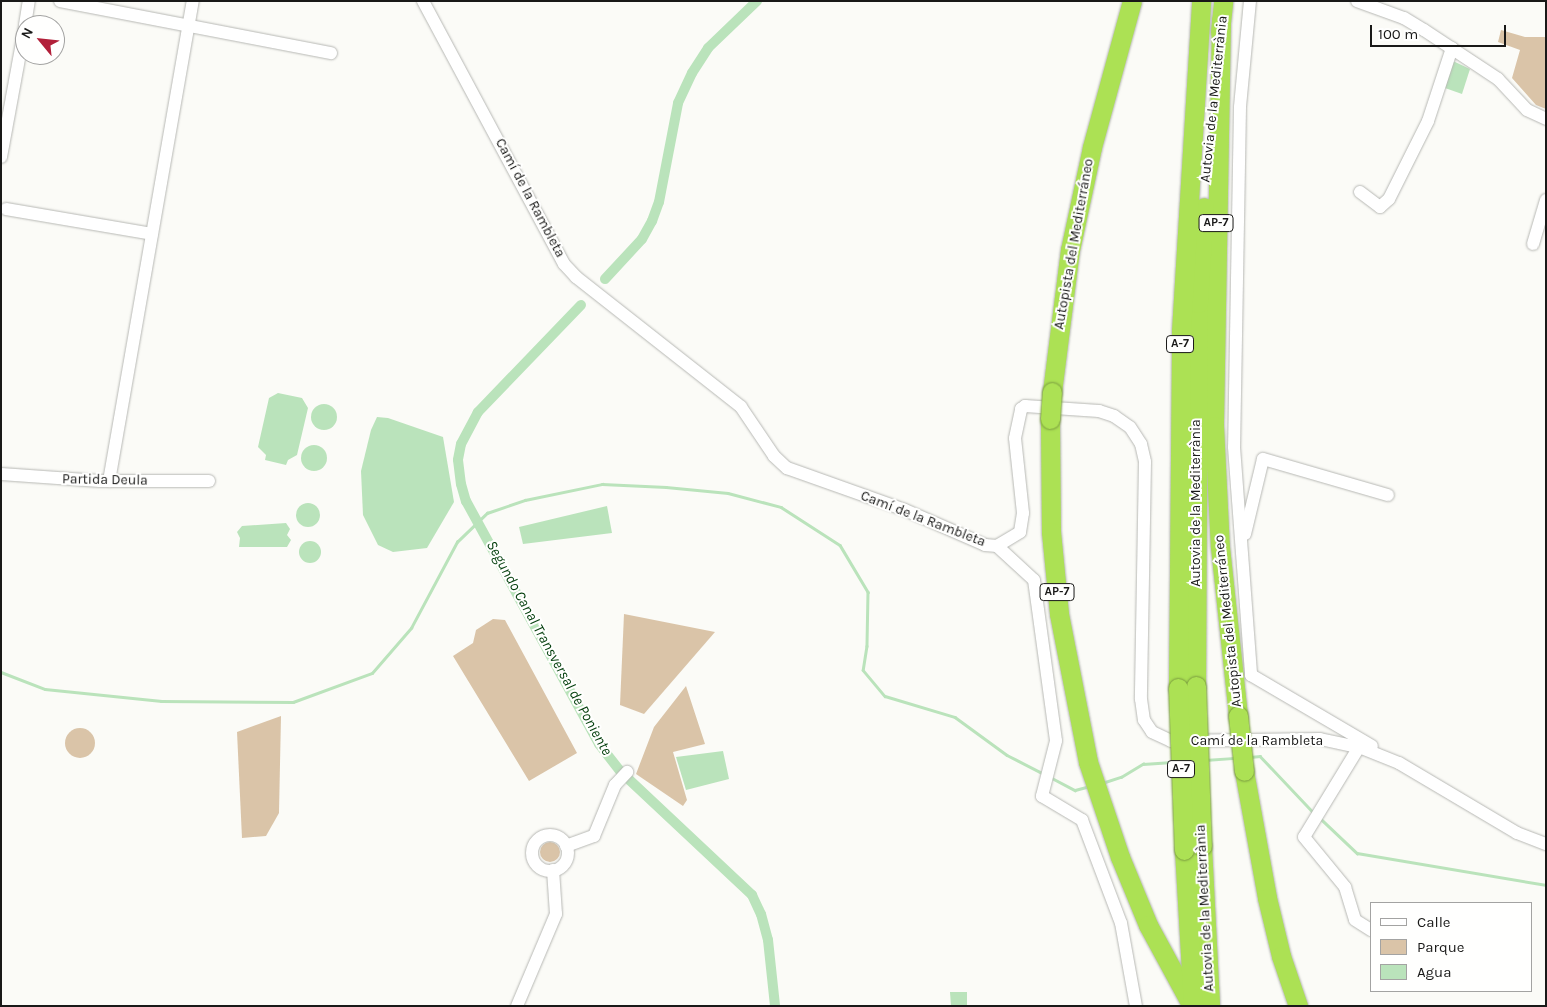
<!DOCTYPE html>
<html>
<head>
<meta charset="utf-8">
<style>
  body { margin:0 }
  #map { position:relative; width:1547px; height:1007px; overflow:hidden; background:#fbfbf7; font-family:Karla,sans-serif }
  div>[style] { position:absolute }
  .green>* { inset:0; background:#dac4a8 }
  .round { border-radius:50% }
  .water>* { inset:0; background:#bae3bb }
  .stream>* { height:2.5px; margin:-1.25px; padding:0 1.25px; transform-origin:1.25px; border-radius:1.25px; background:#bae3bb }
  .canal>* { height:10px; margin:-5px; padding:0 5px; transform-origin:5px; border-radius:5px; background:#bae3bb }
  .roads { filter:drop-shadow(0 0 1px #b7b8b4) drop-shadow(0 0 1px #b7b8b4) }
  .minor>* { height:12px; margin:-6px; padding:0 6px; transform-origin:6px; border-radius:6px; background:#fff }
  .minor>.ring { margin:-6px; padding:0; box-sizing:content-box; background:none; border:12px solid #fff; border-radius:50% }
  .highway>* { height:19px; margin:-9.5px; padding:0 9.5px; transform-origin:9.5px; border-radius:9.5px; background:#ace154 }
  .bridges { filter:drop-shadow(0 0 1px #799b3f) drop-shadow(0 0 1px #799b3f) }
  .highway-bridge>* { height:19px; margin:-9.5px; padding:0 9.5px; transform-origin:9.5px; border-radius:9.5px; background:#ace154 }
  span { translate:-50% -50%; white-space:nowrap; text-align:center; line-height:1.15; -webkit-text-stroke:4px #fffffe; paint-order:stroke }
  .shield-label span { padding:1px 4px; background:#fffffe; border:1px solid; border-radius:4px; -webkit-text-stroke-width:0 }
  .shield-label { font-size:12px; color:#191918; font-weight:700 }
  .street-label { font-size:14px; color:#191918 }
  .water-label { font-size:15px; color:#003d0a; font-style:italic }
  .frame { position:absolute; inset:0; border:2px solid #191918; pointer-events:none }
  .legend { position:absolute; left:1370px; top:902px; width:162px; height:90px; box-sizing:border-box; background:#fffffe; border:1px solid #a3a3a2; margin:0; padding:6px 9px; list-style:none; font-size:15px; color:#191918 }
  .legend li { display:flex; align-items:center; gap:10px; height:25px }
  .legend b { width:25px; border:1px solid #a3a3a2 }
  .north { position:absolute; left:15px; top:15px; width:50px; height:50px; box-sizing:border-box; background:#fffffe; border:1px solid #a3a3a2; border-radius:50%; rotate:298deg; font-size:14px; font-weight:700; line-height:20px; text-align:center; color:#191918 }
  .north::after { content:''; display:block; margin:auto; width:18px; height:22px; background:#b2203a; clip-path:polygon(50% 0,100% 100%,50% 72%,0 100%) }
  .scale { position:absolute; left:1370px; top:25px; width:136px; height:22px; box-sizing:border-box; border:2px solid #191918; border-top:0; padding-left:6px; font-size:15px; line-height:18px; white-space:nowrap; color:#191918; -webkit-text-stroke:4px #fffffe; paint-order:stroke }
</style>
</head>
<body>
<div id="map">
  <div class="green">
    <i style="clip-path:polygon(1501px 30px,1525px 37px,1546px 37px,1546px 109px,1536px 105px,1512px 78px,1520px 50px,1498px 42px)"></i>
    <i style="clip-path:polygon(624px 614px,715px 632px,644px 714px,620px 705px)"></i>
    <i style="clip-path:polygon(493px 619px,505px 620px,577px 753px,529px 781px,453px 656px,473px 643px,476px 630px)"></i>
    <i style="clip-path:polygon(686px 686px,705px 744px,673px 752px,687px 800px,683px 806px,636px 774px,654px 727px)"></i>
    <i style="clip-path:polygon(281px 716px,279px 813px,266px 836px,242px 838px,237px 732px)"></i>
    <i class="round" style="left:65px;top:728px;width:30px;height:30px"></i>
    <i class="round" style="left:540px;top:842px;width:20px;height:20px"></i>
  </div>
  <div class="water">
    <i style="clip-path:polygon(1453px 61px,1470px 69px,1462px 94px,1445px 88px)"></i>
    <i style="clip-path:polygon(278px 393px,302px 398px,308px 408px,297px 455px,288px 460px,286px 465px,265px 460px,266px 455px,258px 447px,269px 398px)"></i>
    <i class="round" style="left:311px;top:404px;width:26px;height:26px"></i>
    <i style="clip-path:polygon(377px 417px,388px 418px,443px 437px,454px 502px,427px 548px,393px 552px,378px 545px,363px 515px,361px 471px,371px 430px)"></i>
    <i class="round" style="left:301px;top:445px;width:26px;height:26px"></i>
    <i class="round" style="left:296px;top:503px;width:24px;height:24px"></i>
    <i style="clip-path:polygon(607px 506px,612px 533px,523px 544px,519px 527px)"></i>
    <i style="clip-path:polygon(286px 523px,290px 529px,287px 535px,291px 540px,287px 547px,239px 547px,240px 538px,237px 532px,242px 526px)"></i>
    <i class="round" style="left:299px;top:541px;width:22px;height:22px"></i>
    <i style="clip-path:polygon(723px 751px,729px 779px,686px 790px,676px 757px)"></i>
    <i style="clip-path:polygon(950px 992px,967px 992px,967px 1006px,951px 1006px)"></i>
  </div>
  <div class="stream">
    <i style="left:1px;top:672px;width:47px;rotate:21.1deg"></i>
    <i style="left:45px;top:689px;width:117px;rotate:5.9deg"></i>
    <i style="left:161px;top:701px;width:132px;rotate:0.4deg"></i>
    <i style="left:293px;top:702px;width:84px;rotate:-20.2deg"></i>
    <i style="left:372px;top:673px;width:60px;rotate:-49.1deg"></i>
    <i style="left:411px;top:628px;width:98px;rotate:-61.9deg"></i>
    <i style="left:457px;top:542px;width:42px;rotate:-44deg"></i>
    <i style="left:487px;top:513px;width:40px;rotate:-18.9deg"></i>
    <i style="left:525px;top:500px;width:79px;rotate:-11.7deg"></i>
    <i style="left:602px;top:484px;width:64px;rotate:2.7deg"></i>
    <i style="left:666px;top:487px;width:62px;rotate:5.5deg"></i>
    <i style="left:728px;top:493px;width:55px;rotate:14.8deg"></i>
    <i style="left:781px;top:507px;width:70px;rotate:32.8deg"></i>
    <i style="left:840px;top:545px;width:55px;rotate:59.2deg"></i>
    <i style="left:868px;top:592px;width:54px;rotate:91.1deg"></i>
    <i style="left:867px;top:646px;width:24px;rotate:99deg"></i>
    <i style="left:863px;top:670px;width:34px;rotate:50deg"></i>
    <i style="left:885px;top:696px;width:73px;rotate:16.7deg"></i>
    <i style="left:955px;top:717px;width:64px;rotate:36.2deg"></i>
    <i style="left:1007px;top:755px;width:42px;rotate:27.2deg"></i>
    <i style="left:1250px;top:757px;width:10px;rotate:-6deg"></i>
    <i style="left:1260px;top:756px;width:77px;rotate:46.6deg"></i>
    <i style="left:1205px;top:760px;width:30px;rotate:-4deg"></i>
    <i style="left:1052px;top:778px;width:26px;rotate:28deg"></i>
    <i style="left:1075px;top:790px;width:16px;rotate:-15deg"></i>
    <i style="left:1102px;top:783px;width:20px;rotate:-18deg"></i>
    <i style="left:1121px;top:777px;width:26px;rotate:-31deg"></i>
    <i style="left:1143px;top:764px;width:29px;rotate:-4deg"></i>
    <i style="left:1321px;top:819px;width:50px;rotate:43.4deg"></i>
    <i style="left:1357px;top:853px;width:192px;rotate:9.6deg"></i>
  </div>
  <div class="canal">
    <i style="left:605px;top:279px;width:54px;rotate:-47.2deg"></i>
    <i style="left:642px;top:239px;width:21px;rotate:-61deg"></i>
    <i style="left:652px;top:221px;width:20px;rotate:-70deg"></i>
    <i style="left:659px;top:202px;width:101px;rotate:-79.1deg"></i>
    <i style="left:678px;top:103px;width:33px;rotate:-65deg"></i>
    <i style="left:692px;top:73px;width:30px;rotate:-57deg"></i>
    <i style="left:708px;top:48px;width:68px;rotate:-43.8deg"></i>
    <i style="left:581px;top:305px;width:149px;rotate:133.9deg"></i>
    <i style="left:478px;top:412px;width:36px;rotate:118deg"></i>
    <i style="left:461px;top:444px;width:16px;rotate:101deg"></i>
    <i style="left:458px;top:460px;width:24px;rotate:83deg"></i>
    <i style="left:461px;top:484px;width:18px;rotate:74deg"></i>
    <i style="left:466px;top:501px;width:277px;rotate:61.3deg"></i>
    <i style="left:599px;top:744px;width:36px;rotate:52deg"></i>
    <i style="left:621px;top:772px;width:180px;rotate:43.2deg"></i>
    <i style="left:752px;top:895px;width:21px;rotate:65deg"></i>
    <i style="left:761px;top:914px;width:27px;rotate:75deg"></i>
    <i style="left:768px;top:940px;width:66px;rotate:83.9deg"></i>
  </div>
  <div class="roads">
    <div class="minor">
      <i style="left:60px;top:1px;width:276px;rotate:10.9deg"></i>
      <i style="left:423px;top:1px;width:298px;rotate:61.8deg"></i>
      <i style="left:564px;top:264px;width:18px;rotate:47deg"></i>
      <i style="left:576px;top:277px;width:210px;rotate:38.2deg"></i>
      <i style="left:741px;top:407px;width:59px;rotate:56deg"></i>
      <i style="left:774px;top:456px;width:18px;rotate:43deg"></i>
      <i style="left:787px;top:468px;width:125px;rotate:19.6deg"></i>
      <i style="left:905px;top:510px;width:87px;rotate:23.6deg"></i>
      <i style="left:985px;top:545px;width:12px;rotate:5deg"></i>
      <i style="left:997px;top:546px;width:27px;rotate:-31deg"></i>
      <i style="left:1020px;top:532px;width:19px;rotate:-81deg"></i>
      <i style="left:1023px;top:513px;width:75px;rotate:-96.1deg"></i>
      <i style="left:1015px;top:438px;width:30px;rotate:-78deg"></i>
      <i style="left:1021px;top:409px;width:5px;rotate:-37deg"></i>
      <i style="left:1025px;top:406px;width:74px;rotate:3.9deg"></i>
      <i style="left:1099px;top:411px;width:16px;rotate:18deg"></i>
      <i style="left:1114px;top:416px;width:19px;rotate:35deg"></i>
      <i style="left:1130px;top:427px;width:20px;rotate:57deg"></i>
      <i style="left:1141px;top:444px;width:18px;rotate:77deg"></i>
      <i style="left:1145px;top:462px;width:237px;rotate:91deg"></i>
      <i style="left:1141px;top:699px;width:21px;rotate:82deg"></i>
      <i style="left:1144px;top:720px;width:14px;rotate:56deg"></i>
      <i style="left:1152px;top:732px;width:21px;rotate:25deg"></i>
      <i style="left:1171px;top:741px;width:149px;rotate:-0.8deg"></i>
      <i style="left:1320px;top:739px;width:40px;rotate:12deg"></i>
      <i style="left:1359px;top:747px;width:43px;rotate:21.8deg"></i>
      <i style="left:1399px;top:763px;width:137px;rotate:30.7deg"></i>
      <i style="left:1517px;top:833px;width:31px;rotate:21deg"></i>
      <i style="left:1250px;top:1px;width:106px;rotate:95.4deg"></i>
      <i style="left:1240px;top:107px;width:340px;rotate:91deg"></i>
      <i style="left:1234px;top:447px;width:229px;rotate:85.7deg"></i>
      <i style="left:1251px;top:675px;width:140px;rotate:30.4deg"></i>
      <i style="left:1357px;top:1px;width:50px;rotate:19.9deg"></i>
      <i style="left:1404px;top:18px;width:23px;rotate:31deg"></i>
      <i style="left:1424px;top:30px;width:89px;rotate:33.5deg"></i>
      <i style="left:1498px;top:79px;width:42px;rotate:46.9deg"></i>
      <i style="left:1527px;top:110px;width:21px;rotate:25deg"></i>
      <i style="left:25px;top:25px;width:24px;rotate:-81deg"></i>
      <i style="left:1px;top:157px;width:133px;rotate:-79.6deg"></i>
      <i style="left:1360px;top:192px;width:25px;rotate:37deg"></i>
      <i style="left:1380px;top:207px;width:12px;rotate:-42deg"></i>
      <i style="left:1389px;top:199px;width:87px;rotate:-63.4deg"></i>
      <i style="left:1428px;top:121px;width:77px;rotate:-71.8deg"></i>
      <i style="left:6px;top:209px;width:148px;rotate:9.7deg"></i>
      <i style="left:1533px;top:244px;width:46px;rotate:-73.5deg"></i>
      <i style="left:1px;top:474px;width:99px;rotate:4deg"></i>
      <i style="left:100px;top:481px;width:109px"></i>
      <i style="left:109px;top:481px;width:487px;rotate:-80.1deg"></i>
      <i style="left:1245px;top:534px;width:77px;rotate:-76.5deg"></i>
      <i style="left:1263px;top:459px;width:130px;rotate:16.1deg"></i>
      <i style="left:997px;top:546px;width:50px;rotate:42.6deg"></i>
      <i style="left:1034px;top:580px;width:162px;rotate:82.2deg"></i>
      <i style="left:1056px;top:741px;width:57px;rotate:104.3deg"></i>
      <i style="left:1042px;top:796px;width:47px;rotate:31deg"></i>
      <i style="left:1082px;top:820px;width:110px;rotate:69.3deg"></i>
      <i style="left:1121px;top:923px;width:84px;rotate:79.8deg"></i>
      <i style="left:1359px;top:747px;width:105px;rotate:121.4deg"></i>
      <i style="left:1304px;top:837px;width:65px;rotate:50.6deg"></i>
      <i style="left:1345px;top:887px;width:34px;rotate:73deg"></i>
      <i style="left:1355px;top:920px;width:19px;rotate:32deg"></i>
      <i class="ring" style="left:532px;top:835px;width:24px;height:24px"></i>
      <i style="left:566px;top:846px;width:30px;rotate:-20deg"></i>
      <i style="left:594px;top:836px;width:55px;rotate:-67.6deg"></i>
      <i style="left:615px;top:785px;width:18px;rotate:-47deg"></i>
      <i style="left:517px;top:1006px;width:100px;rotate:-67deg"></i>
      <i style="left:556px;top:914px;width:44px;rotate:-93.9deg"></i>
    </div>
    <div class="highway">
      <i style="left:1221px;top:20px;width:406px;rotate:91deg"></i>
      <i style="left:1214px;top:426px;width:121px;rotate:87.2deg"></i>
      <i style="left:1220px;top:547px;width:170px;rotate:83.9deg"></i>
      <i style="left:1220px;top:32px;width:31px;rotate:-84deg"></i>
      <i style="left:1052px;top:392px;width:143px;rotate:-82.8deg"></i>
      <i style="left:1070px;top:250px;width:105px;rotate:-77.9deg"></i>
      <i style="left:1092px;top:147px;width:151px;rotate:-74.7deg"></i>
      <i style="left:1050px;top:419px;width:113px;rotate:89.5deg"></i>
      <i style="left:1051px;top:532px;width:82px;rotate:84.4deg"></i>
      <i style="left:1059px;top:614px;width:151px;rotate:78.9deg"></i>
      <i style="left:1088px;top:762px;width:100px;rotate:71.4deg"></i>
      <i style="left:1120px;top:857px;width:74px;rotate:67.6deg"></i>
      <i style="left:1148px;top:925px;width:92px;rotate:61.5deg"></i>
      <i style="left:1196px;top:686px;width:383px;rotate:-89.7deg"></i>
      <i style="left:1198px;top:303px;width:96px;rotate:-86.4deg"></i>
      <i style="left:1178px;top:688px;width:357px;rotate:-89.5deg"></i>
      <i style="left:1181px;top:331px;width:331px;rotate:-86.5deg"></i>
      <i style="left:1244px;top:771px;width:129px;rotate:79.7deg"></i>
      <i style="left:1267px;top:898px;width:60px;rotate:76.4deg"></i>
      <i style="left:1281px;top:956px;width:53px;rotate:71.2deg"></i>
      <i style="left:1202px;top:846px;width:160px;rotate:87.1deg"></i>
      <i style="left:1184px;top:850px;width:155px;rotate:86.7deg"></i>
    </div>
  </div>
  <div class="bridges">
    <div class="highway-bridge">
      <i style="left:1050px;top:419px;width:27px;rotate:-86deg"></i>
      <i style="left:1196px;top:686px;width:160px;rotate:87.9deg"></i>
      <i style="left:1178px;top:688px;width:162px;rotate:87.9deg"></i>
      <i style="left:1238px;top:716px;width:55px;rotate:83.8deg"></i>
    </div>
  </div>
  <div class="shield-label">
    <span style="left:1216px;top:223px">AP-7</span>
    <span style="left:1180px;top:344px">A-7</span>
    <span style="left:1057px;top:592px">AP-7</span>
    <span style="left:1181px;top:769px">A-7</span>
  </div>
  <div class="street-label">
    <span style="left:1214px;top:99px;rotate:-84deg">Autovia de la Mediterrània</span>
    <span style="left:530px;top:198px;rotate:62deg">Camí de la Rambleta</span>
    <span style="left:1074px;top:244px;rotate:-80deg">Autopista del Mediterráneo</span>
    <span style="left:105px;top:480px;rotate:1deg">Partida Deula</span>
    <span style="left:1196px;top:503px;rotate:-90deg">Autovia de la Mediterrània</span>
    <span style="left:923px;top:519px;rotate:21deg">Camí de la Rambleta</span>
    <span style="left:1228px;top:621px;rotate:-96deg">Autopista del Mediterráneo</span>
    <span style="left:1257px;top:741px">Camí de la Rambleta</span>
    <span style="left:1205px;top:908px;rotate:-93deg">Autovia de la Mediterrània</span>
  </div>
  <div class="water-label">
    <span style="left:549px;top:648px;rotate:61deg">Segundo Canal Transversal de Poniente</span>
  </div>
  <div class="frame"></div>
  <ul class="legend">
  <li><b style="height:6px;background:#fff"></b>Calle</li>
  <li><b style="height:14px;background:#dac4a8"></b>Parque</li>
  <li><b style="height:14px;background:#bae3bb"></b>Agua</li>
  </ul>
  <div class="north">N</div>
  <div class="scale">100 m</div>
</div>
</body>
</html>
